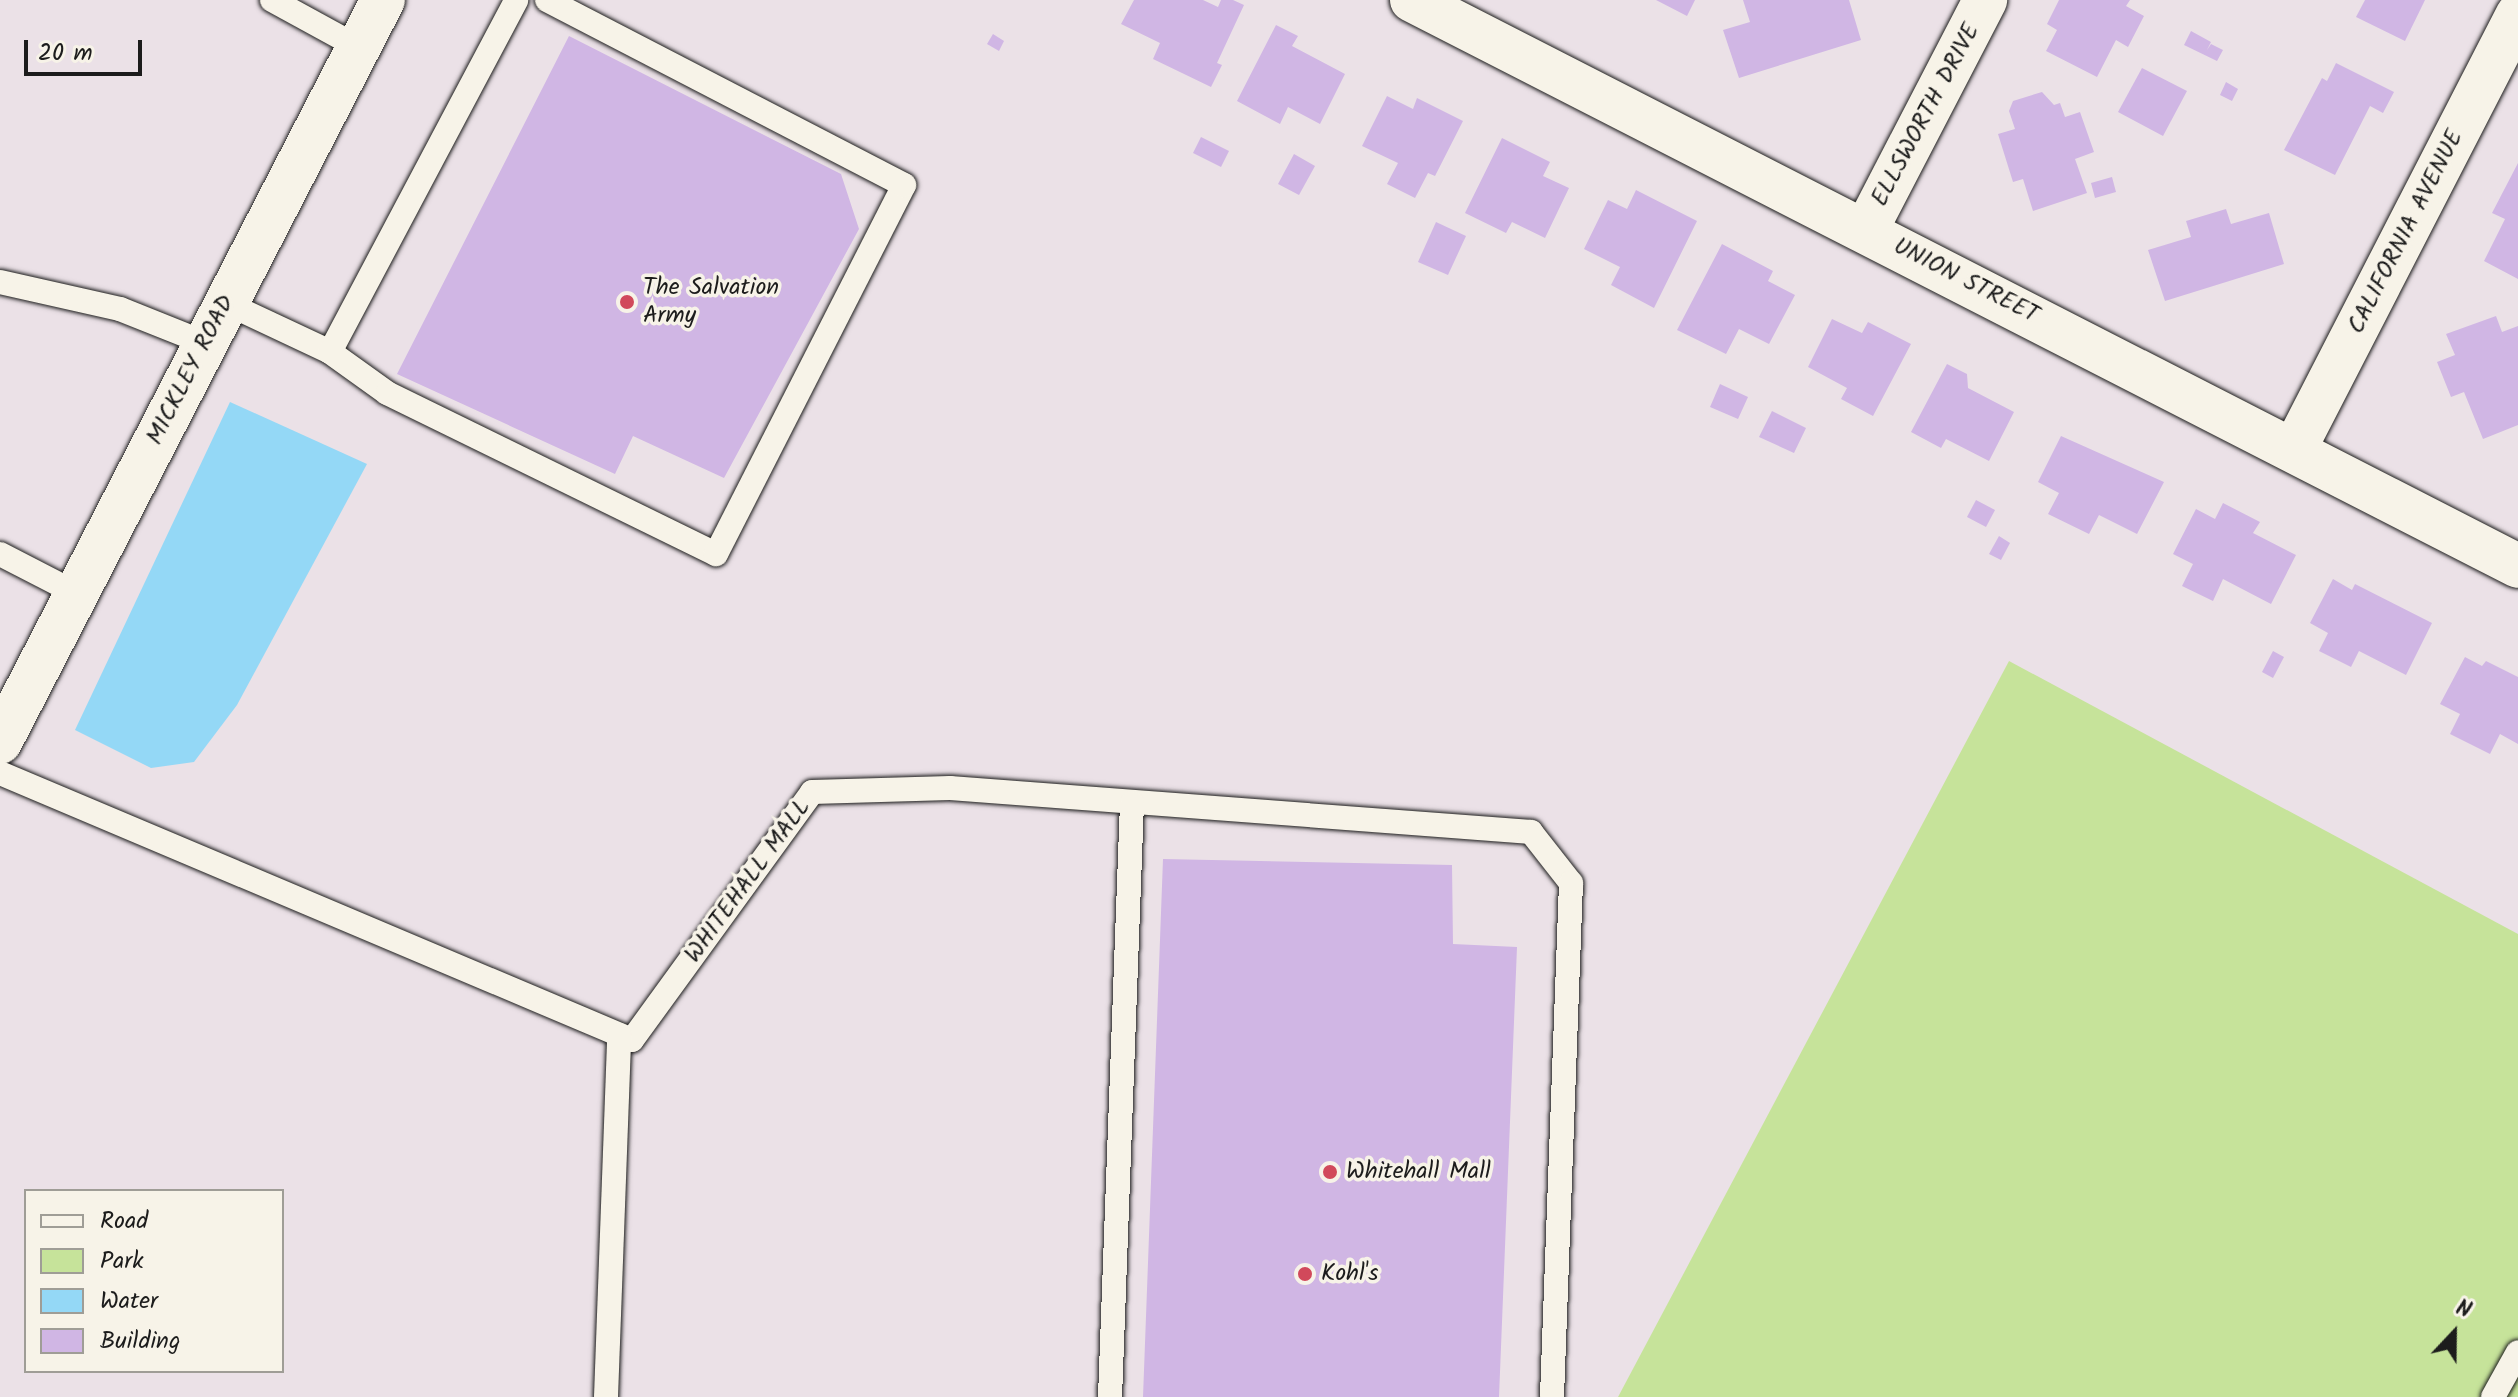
<!DOCTYPE html>
<html>
<head>
<meta charset="utf-8">
<style>
  body { margin:0 }
  #map { position:relative; width:2518px; height:1397px; overflow:hidden; background:#ebe1e7; font-family:Kalam,sans-serif }
  div>[style] { position:absolute }
  .green>* { inset:0; background:#c6e39a }
  .water>* { inset:0; background:#94d8f6 }
  .building>* { inset:0; background:#d0b6e4 }
  .roads { filter:drop-shadow(0 0 2px #1c1c1c) drop-shadow(0 0 2px #1c1c1c) }
  .lane>* { height:24px; margin:-12px; padding:0 12px; transform-origin:12px; border-radius:12px; background:#f7f3e8 }
  .street>* { height:44px; margin:-22px; padding:0 22px; transform-origin:22px; border-radius:22px; background:#f7f3e8 }
  .secondary>* { height:44px; margin:-22px; padding:0 22px; transform-origin:22px; border-radius:22px; background:#f7f3e8 }
  .dots>* { width:22px; height:22px; translate:-50% -50%; box-sizing:border-box; border:4px solid #f7f3e8; border-radius:50% }
  span { translate:-50% -50%; white-space:nowrap; text-align:center; line-height:1.15; -webkit-text-stroke:7px #f7f3e8; paint-order:stroke }
  .street-label { font-size:24px; color:#1c1c1c }
  .poi-label { font-size:24px; color:#1c1c1c }
  .left { translate:0 -50%; text-align:left }
  .legend { position:absolute; left:24px; top:1189px; width:260px; height:184px; box-sizing:border-box; background:#f7f3e8; border:2px solid #9f9d96; margin:0; padding:10px 14px; list-style:none; font-size:24px; color:#1c1c1c }
  .legend li { display:flex; align-items:center; gap:16px; height:40px }
  .legend b { width:40px; border:2px solid #9f9d96 }
  .north { position:absolute; left:2414px; top:1293px; width:80px; height:80px; -webkit-text-stroke:6px #f7f3e8; paint-order:stroke; rotate:22deg; font-size:22px; font-weight:700; line-height:32px; text-align:center; color:#1c1c1c }
  .north::after { content:''; display:block; margin:auto; width:28px; height:36px; background:#1c1c1c; clip-path:polygon(50% 0,100% 100%,50% 72%,0 100%) }
  .scale { position:absolute; left:24px; top:40px; width:118px; height:36px; box-sizing:border-box; border:4px solid #1c1c1c; border-top:0; padding-left:10px; font-size:24px; line-height:28px; white-space:nowrap; color:#1c1c1c; -webkit-text-stroke:6px #f7f3e8; paint-order:stroke }
</style>
</head>
<body>
<div id="map">
  <div class="green">
    <i style="clip-path:polygon(2009px 661px,2518px 934px,2518px 1397px,1618px 1397px)"></i>
  </div>
  <div class="water">
    <i style="clip-path:polygon(230px 402px,367px 464px,237px 705px,194px 762px,151px 768px,75px 730px)"></i>
  </div>
  <div class="building">
    <i style="clip-path:polygon(1134px 0,1203px 0,1218px 7px,1221px 0,1233px 0,1244px 5px,1217px 63px,1222px 65px,1211px 87px,1153px 59px,1160px 43px,1121px 24px)"></i>
    <i style="clip-path:polygon(1656px 0,1695px 0,1687px 16px)"></i>
    <i style="clip-path:polygon(1743px 0,1849px 0,1861px 40px,1739px 78px,1723px 30px,1750px 22px)"></i>
    <i style="clip-path:polygon(2059px 0,2130px 0,2126px 6px,2144px 16px,2128px 47px,2116px 40px,2097px 77px,2046px 51px,2057px 30px,2047px 24px)"></i>
    <i style="clip-path:polygon(2365px 0,2425px 0,2405px 41px,2356px 17px)"></i>
    <i style="clip-path:polygon(1276px 25px,1298px 36px,1292px 46px,1345px 74px,1320px 124px,1288px 107px,1280px 124px,1237px 101px)"></i>
    <i style="clip-path:polygon(2191px 31px,2211px 42px,2207px 50px,2211px 44px,2223px 50px,2217px 61px,2184px 45px)"></i>
    <i style="clip-path:polygon(993px 34px,1004px 41px,999px 51px,987px 44px)"></i>
    <i style="clip-path:polygon(569px 36px,841px 174px,859px 229px,724px 478px,633px 436px,615px 474px,397px 374px)"></i>
    <i style="clip-path:polygon(2336px 63px,2394px 92px,2383px 113px,2370px 106px,2335px 175px,2284px 150px,2322px 78px,2327px 81px)"></i>
    <i style="clip-path:polygon(2142px 68px,2187px 91px,2163px 136px,2118px 112px)"></i>
    <i style="clip-path:polygon(2226px 82px,2238px 89px,2232px 101px,2220px 95px)"></i>
    <i style="clip-path:polygon(2042px 92px,2054px 105px,2060px 103px,2065px 117px,2080px 112px,2094px 152px,2075px 159px,2087px 193px,2033px 211px,2023px 179px,2013px 182px,1998px 134px,2015px 129px,2009px 111px,2013px 101px)"></i>
    <i style="clip-path:polygon(1387px 96px,1413px 109px,1417px 98px,1463px 121px,1435px 176px,1428px 173px,1415px 198px,1387px 184px,1398px 163px,1362px 146px)"></i>
    <i style="clip-path:polygon(1201px 137px,1229px 151px,1221px 167px,1193px 153px)"></i>
    <i style="clip-path:polygon(1502px 138px,1550px 162px,1543px 176px,1569px 188px,1545px 238px,1512px 222px,1506px 233px,1465px 213px)"></i>
    <i style="clip-path:polygon(1294px 154px,1315px 166px,1299px 195px,1278px 184px)"></i>
    <i style="clip-path:polygon(2518px 163px,2518px 279px,2484px 261px,2505px 219px,2492px 213px)"></i>
    <i style="clip-path:polygon(2112px 177px,2116px 192px,2095px 198px,2091px 183px)"></i>
    <i style="clip-path:polygon(1636px 190px,1697px 221px,1654px 308px,1611px 285px,1620px 267px,1584px 249px,1608px 200px,1627px 209px)"></i>
    <i style="clip-path:polygon(2226px 209px,2231px 224px,2269px 213px,2284px 264px,2165px 301px,2148px 250px,2191px 237px,2186px 221px)"></i>
    <i style="clip-path:polygon(1436px 222px,1466px 236px,1448px 275px,1418px 262px)"></i>
    <i style="clip-path:polygon(1722px 244px,1773px 271px,1768px 281px,1795px 295px,1769px 344px,1739px 329px,1726px 354px,1677px 330px)"></i>
    <i style="clip-path:polygon(2496px 316px,2502px 332px,2518px 326px,2518px 425px,2483px 439px,2464px 392px,2451px 397px,2437px 362px,2455px 355px,2446px 334px)"></i>
    <i style="clip-path:polygon(1832px 319px,1862px 333px,1868px 322px,1911px 344px,1873px 416px,1841px 399px,1847px 388px,1808px 367px)"></i>
    <i style="clip-path:polygon(1947px 364px,1967px 374px,1968px 388px,2014px 412px,1989px 461px,1946px 439px,1941px 448px,1911px 432px)"></i>
    <i style="clip-path:polygon(1720px 384px,1748px 397px,1738px 419px,1710px 407px)"></i>
    <i style="clip-path:polygon(1772px 411px,1806px 428px,1794px 453px,1759px 437px)"></i>
    <i style="clip-path:polygon(2061px 436px,2164px 482px,2137px 534px,2099px 515px,2089px 534px,2048px 514px,2059px 493px,2038px 482px)"></i>
    <i style="clip-path:polygon(1976px 500px,1995px 510px,1986px 527px,1967px 517px)"></i>
    <i style="clip-path:polygon(2223px 503px,2260px 522px,2253px 533px,2296px 555px,2271px 604px,2223px 579px,2213px 601px,2182px 586px,2193px 564px,2173px 554px,2196px 509px,2215px 519px)"></i>
    <i style="clip-path:polygon(1999px 536px,2010px 543px,2001px 560px,1989px 554px)"></i>
    <i style="clip-path:polygon(2333px 579px,2352px 590px,2355px 584px,2432px 623px,2406px 675px,2359px 651px,2351px 667px,2319px 651px,2328px 633px,2310px 623px)"></i>
    <i style="clip-path:polygon(2273px 651px,2284px 657px,2273px 678px,2262px 672px)"></i>
    <i style="clip-path:polygon(2465px 657px,2482px 666px,2486px 661px,2518px 677px,2518px 744px,2500px 734px,2490px 754px,2450px 734px,2460px 714px,2440px 704px)"></i>
    <i style="clip-path:polygon(1163px 859px,1452px 865px,1453px 944px,1517px 947px,1499px 1397px,1143px 1397px)"></i>
  </div>
  <div class="roads">
    <div class="lane">
      <i style="left:272px;top:0;width:98px;rotate:28.7deg"></i>
      <i style="left:0;top:282px;width:123px;rotate:12.7deg"></i>
      <i style="left:120px;top:309px;width:92px;rotate:21.8deg"></i>
      <i style="left:226px;top:303px;width:115px;rotate:25.2deg"></i>
      <i style="left:330px;top:352px;width:398px;rotate:-62.1deg"></i>
      <i style="left:330px;top:352px;width:70px;rotate:35.7deg"></i>
      <i style="left:387px;top:393px;width:366px;rotate:26.1deg"></i>
      <i style="left:716px;top:554px;width:414px;rotate:-63deg"></i>
      <i style="left:904px;top:185px;width:402px;rotate:-152.6deg"></i>
      <i style="left:0;top:554px;width:85px;rotate:27.2deg"></i>
      <i style="left:0;top:773px;width:686px;rotate:22.9deg"></i>
      <i style="left:632px;top:1040px;width:306px;rotate:-54deg"></i>
      <i style="left:812px;top:792px;width:138px;rotate:-1.7deg"></i>
      <i style="left:950px;top:788px;width:583px;rotate:4.33deg"></i>
      <i style="left:1531px;top:832px;width:65px;rotate:51.9deg"></i>
      <i style="left:1571px;top:883px;width:514px;rotate:92.12deg"></i>
      <i style="left:606px;top:1397px;width:362px;rotate:-87.9deg"></i>
      <i style="left:1110px;top:1397px;width:594px;rotate:-87.88deg"></i>
      <i style="left:2493px;top:1397px;width:51px;rotate:-60.9deg"></i>
    </div>
    <div class="street">
      <i style="left:1412px;top:0;width:1242px;rotate:27.1deg"></i>
      <i style="left:1866px;top:230px;width:259px;rotate:-62.6deg"></i>
      <i style="left:2294px;top:450px;width:489px;rotate:-62.8deg"></i>
    </div>
    <div class="secondary">
      <i style="left:0;top:742px;width:835px;rotate:-62.7deg"></i>
    </div>
  </div>
  <div class="dots">
    <i style="left:627px;top:302px;background:#d1495b"></i>
    <i style="left:1330px;top:1172px;background:#d1495b"></i>
    <i style="left:1305px;top:1274px;background:#d1495b"></i>
  </div>
  <div class="street-label">
    <span style="left:1926px;top:115px;rotate:-62deg">ELLSWORTH DRIVE</span>
    <span style="left:2406px;top:232px;rotate:-63deg">CALIFORNIA AVENUE</span>
    <span style="left:1966px;top:281px;rotate:27deg">UNION STREET</span>
    <span style="left:191px;top:370px;rotate:-63deg">MICKLEY ROAD</span>
    <span style="left:748px;top:881px;rotate:-54deg">WHITEHALL MALL</span>
  </div>
  <div class="poi-label">
    <span class="left" style="left:643px;top:302px">The Salvation<br>Army</span>
    <span class="left" style="left:1346px;top:1172px">Whitehall Mall</span>
    <span class="left" style="left:1321px;top:1274px">Kohl's</span>
  </div>
  <ul class="legend">
  <li><b style="height:10px;background:#f7f3e8"></b>Road</li>
  <li><b style="height:22px;background:#c6e39a"></b>Park</li>
  <li><b style="height:22px;background:#94d8f6"></b>Water</li>
  <li><b style="height:22px;background:#d0b6e4"></b>Building</li>
  </ul>
  <div class="north">N</div>
  <div class="scale">20 m</div>
</div>
</body>
</html>
